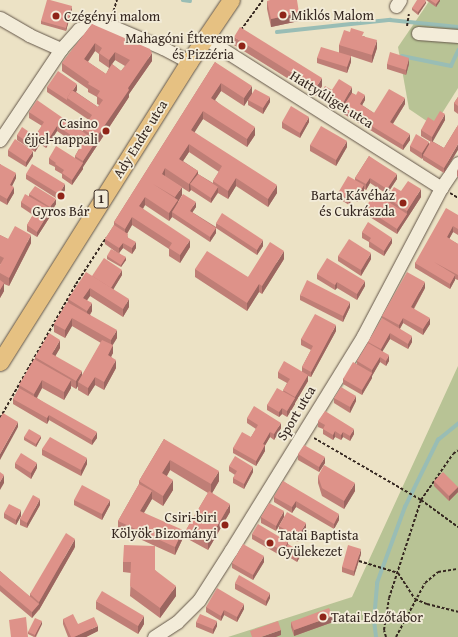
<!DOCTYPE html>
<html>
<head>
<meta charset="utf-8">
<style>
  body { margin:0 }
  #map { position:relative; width:458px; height:637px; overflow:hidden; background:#ece2c5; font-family:"Gentium Book Plus",serif }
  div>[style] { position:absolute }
  .green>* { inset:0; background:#b8c395 }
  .stream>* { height:3.5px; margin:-1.75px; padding:0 1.75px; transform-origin:1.75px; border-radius:1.75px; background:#99bdb5 }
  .path>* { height:2px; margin-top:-1px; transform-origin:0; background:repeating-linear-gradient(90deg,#352720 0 3px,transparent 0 5px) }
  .roads { filter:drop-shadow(0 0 1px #635649) drop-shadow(0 0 1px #635649) }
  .minor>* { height:13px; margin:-6.5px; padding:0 6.5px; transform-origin:6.5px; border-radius:6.5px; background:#f3ecd9 }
  .major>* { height:17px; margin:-8.5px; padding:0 8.5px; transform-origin:8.5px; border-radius:8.5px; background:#e6c182 }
  .wall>* { inset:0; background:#bf7e76 }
  .shaded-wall>* { inset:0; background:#9b6660 }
  .building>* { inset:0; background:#de9289 }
  .dots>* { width:11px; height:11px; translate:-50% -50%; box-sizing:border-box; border:2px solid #f3ecd9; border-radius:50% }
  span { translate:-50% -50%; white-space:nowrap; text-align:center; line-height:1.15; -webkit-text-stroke:3.5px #f3ecd9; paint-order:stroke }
  .shield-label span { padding:1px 3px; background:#f3ecd9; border:1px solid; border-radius:3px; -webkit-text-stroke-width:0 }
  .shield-label { font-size:13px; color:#352720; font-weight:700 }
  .poi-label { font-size:14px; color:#352720 }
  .left { translate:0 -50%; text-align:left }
  .right { translate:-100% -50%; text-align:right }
  .street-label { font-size:14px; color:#352720 }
</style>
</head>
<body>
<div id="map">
  <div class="green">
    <i style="clip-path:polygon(430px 0,458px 0,458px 88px,434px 126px,409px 109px,398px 47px)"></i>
    <i style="clip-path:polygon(458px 366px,458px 637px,228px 637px,352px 597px)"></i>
  </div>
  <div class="stream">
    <i style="left:183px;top:0;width:7px;rotate:8deg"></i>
    <i style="left:277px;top:32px;width:114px;rotate:-6.1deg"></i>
    <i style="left:390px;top:20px;width:68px;rotate:5.9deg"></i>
    <i style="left:402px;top:56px;width:50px;rotate:11.5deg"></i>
    <i style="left:451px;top:66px;width:17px;rotate:-65deg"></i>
    <i style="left:376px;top:637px;width:17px;rotate:-97deg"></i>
    <i style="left:374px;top:620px;width:37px;rotate:-85deg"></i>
    <i style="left:377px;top:583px;width:81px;rotate:-69.8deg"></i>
    <i style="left:405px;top:507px;width:75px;rotate:-63.8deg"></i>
    <i style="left:438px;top:440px;width:26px;rotate:-39deg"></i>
  </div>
  <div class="path">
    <i style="left:112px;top:16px;width:17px;rotate:-73deg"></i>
    <i style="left:407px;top:26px;width:12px;rotate:-81deg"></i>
    <i style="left:241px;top:30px;width:37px;rotate:-54deg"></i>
    <i style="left:450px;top:193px;width:9px;rotate:32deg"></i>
    <i style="left:0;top:418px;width:154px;rotate:-60.4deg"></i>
    <i style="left:76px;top:284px;width:55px;rotate:-56.9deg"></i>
    <i style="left:314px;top:438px;width:124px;rotate:30.1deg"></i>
    <i style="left:421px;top:500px;width:46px;rotate:36.1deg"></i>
    <i style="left:359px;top:561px;width:41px;rotate:17.1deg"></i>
    <i style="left:398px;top:573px;width:31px;rotate:57deg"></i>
    <i style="left:415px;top:599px;width:13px;rotate:23deg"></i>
    <i style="left:427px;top:604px;width:32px;rotate:14deg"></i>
    <i style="left:386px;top:637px;width:7px;rotate:-106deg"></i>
    <i style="left:384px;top:630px;width:32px;rotate:-81deg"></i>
    <i style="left:389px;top:598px;width:103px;rotate:-71.9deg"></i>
    <i style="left:421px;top:500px;width:56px;rotate:-55.2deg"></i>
    <i style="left:453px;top:454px;width:6px;rotate:-39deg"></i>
    <i style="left:396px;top:637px;width:61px;rotate:-61.8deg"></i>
    <i style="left:425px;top:583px;width:17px;rotate:-40deg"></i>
    <i style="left:438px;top:572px;width:20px;rotate:-9deg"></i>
  </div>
  <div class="roads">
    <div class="minor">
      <i style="left:396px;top:6px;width:7px;rotate:-56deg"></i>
      <i style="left:0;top:18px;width:34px;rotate:30deg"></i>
      <i style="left:29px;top:35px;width:35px;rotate:24deg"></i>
      <i style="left:418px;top:33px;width:40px;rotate:4.3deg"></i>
      <i style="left:205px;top:38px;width:280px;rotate:32.4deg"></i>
      <i style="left:0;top:140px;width:110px;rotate:-56.2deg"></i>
      <i style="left:61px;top:49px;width:27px;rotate:-48deg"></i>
      <i style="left:79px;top:29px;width:12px;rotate:-20deg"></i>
      <i style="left:90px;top:25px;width:26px;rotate:7deg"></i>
      <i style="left:116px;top:28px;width:51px;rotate:23.1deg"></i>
      <i style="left:163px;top:48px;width:30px;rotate:28deg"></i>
      <i style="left:154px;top:637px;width:27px;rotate:-33deg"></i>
      <i style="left:177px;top:622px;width:31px;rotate:-45deg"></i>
      <i style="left:199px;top:600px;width:59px;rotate:-57.4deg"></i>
      <i style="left:231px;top:550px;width:251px;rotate:-58.3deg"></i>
      <i style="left:363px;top:336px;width:167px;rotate:-62.2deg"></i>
      <i style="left:441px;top:188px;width:30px;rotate:-56deg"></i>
    </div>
    <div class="major">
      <i style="left:0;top:362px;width:355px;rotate:-57.8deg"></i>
      <i style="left:189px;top:62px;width:75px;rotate:-55.9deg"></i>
    </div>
  </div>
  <div class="wall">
    <i style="clip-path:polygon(426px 0,440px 0,440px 1px,436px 7px)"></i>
    <i style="clip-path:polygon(267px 1px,299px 21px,271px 27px,267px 9px)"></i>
    <i style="clip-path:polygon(426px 3px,418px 15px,412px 10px,412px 8px)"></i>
    <i style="clip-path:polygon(72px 9px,66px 31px,41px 24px,41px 21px)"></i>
    <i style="clip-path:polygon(evenodd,92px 24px,152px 61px,129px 94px,129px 97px,83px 167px,83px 169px,72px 185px,62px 178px,62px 174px,55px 170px,55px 167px,49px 164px,49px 158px,75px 158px,75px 156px,80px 147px,57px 131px,46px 148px,40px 144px,35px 152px,17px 140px,17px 135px,35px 136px,42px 126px,29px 118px,29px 112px,83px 131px,83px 129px,89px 120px,47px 92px,47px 87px,77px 90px,76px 92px,98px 107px,99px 105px,97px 104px,97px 97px,88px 92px,88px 89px,62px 71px,62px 63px,92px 24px,95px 51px,99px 54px,99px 61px,109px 68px,106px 74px,88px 62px,95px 51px,92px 24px,115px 60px,125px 66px,121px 71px,112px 64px,115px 60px)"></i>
    <i style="clip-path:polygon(364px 36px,377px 48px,372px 63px,351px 56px,351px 62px,347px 73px,317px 63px,317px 58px,339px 53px,339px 45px)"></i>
    <i style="clip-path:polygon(234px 37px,322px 86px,316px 96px,234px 45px)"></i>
    <i style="clip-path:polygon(evenodd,215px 62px,252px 94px,270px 102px,263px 114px,248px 105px,248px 100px,251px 95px,244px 106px,221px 91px,215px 100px,255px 135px,247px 147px,203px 119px,194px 132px,277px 193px,268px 207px,236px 186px,228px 199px,218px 193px,211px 203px,191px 190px,189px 192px,165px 177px,182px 195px,178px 202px,178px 203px,196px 207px,192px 212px,216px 227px,216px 223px,263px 246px,257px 255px,216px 228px,216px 233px,210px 242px,172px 217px,169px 221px,145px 205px,143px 209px,190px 247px,180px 263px,169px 256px,169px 249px,132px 225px,127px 234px,128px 238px,136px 248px,132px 254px,123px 248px,119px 253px,126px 260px,121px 267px,107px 259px,107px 256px,116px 252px,105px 244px,105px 239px,114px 225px,114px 222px,215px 62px,189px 152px,219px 172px,213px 181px,213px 183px,198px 174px,198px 171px,183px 161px,189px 152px)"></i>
    <i style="clip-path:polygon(387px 64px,409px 64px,406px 75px,387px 69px)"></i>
    <i style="clip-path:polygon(332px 90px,352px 93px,365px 100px,362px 105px,374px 113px,405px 104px,393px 124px,410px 140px,403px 150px,342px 113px,342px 109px,342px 110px,328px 102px,327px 103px,319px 98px,319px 96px)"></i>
    <i style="clip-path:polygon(458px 97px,458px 114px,454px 111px,454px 103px)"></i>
    <i style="clip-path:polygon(445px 120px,432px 141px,444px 148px,458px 125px,444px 173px,423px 160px,423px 158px,422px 159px,410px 151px,410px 146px,429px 144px,431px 142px,421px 136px,421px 130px,434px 121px)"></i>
    <i style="clip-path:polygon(282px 122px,309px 122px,300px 138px,282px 128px)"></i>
    <i style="clip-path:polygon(310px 145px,347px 147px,336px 166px,310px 151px)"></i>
    <i style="clip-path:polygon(8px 150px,33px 156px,26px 167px,8px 156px)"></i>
    <i style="clip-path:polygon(369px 156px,397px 179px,387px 194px,370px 183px,366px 190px,364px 189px,364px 191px,357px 202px,352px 199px,349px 205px,338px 198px,338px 193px,355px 180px,355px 178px)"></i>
    <i style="clip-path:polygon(0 164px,16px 178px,12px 186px,14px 193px,7px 205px,0 201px)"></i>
    <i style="clip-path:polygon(458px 169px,458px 177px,457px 176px,457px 171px)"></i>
    <i style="clip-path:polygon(26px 174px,65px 190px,59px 200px,26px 179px)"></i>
    <i style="clip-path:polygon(401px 191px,421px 197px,397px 234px,365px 214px,365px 208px,387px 201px,387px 198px)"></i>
    <i style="clip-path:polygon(29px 194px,56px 204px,51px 212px,51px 215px,37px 237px,27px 231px,27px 225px,33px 215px,21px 207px,21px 202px,29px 196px)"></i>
    <i style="clip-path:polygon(458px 215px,458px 235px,453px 232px,449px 239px,458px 244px,458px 280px,455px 279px,455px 280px,450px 289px,415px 268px,415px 263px)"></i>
    <i style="clip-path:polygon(362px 232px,392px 243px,384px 256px,369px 247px,369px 242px,362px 238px)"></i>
    <i style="clip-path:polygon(0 235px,8px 239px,31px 243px,9px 286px,4px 284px,4px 291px,0 298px,0 265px,1px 264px,0 264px)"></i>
    <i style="clip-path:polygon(338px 256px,371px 259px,361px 276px,338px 261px)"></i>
    <i style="clip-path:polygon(284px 259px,262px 294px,259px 292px,247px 311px,195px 277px,195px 269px,248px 277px)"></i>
    <i style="clip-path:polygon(317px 274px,365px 286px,357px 300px,337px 288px,335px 290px,317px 279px)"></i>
    <i style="clip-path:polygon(122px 275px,113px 289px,129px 307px,123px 317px,90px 296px,87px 300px,92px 311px,90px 315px,117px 338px,112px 345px,113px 353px,111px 356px,116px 368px,104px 390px,95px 385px,88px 396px,78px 390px,78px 386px,76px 389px,71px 386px,71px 388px,64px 400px,42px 388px,37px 398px,97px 438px,92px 445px,49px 420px,47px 424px,13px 404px,13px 399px,19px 388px,19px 385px,35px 360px,35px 357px,60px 348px,55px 356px,82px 376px,101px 343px,72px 326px,65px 338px,54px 332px,54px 324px,68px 303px,68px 299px,92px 276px)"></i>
    <i style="clip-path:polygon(425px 288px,414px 309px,430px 324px,423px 335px,403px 323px,400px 329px,412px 342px,408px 349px,390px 339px,382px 351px,389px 361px,386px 366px,380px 362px,372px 376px,372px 378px,362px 395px,343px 384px,343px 379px,357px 364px,357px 361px,382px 319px,382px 316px)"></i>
    <i style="clip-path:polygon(300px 295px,350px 307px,343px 322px,300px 300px)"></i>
    <i style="clip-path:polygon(336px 331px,311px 377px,308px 376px,308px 381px,295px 403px,295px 404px,287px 417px,282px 414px,279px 417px,267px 410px,267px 405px,283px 391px,287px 383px,278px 378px,278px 372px,302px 372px,302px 367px,311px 350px,301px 345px,301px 339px)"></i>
    <i style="clip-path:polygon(334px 398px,356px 401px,350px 413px,334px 403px)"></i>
    <i style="clip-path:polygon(247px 418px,281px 428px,274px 440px,270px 437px,265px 445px,265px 451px,256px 466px,233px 453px,233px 448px,251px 437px,256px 429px,247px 423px)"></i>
    <i style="clip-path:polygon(318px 421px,354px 434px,350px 441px,343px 437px,341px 440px,335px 437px,333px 440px,323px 434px,323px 429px,318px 427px)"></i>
    <i style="clip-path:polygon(24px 437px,41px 438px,36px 447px,24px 440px)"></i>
    <i style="clip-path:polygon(164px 439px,219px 481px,212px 493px,230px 512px,208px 550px,186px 538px,186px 530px,208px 493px,170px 470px,167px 476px,173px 490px,163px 506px,152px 499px,144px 513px,183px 538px,175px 555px,155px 546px,155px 570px,176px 596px,160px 618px,130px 596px,131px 573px,123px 572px,123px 562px,155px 546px,118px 529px,118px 521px,139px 484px,139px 481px)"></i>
    <i style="clip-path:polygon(42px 449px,87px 464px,81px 476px,42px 455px)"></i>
    <i style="clip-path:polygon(298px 454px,325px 463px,319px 472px,298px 460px)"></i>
    <i style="clip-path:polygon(15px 463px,37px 468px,31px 479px,15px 468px)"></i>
    <i style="clip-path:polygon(229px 466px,253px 472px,244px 489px,233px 483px,233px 478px,235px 475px,229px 471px)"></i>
    <i style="clip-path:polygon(318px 476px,355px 491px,344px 509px,322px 496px,318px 483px)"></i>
    <i style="clip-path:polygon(283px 481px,339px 520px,334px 529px,296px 507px,292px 513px,274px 502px,274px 497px)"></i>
    <i style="clip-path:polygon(434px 481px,458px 487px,458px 492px,449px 501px,434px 486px)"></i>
    <i style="clip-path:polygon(74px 500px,110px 505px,102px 520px,74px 505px)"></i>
    <i style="clip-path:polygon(40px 505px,27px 528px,20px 525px,20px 519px)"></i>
    <i style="clip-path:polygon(4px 513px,21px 516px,16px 525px,4px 518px)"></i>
    <i style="clip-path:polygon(261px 517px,284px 517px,276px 531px,261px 523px)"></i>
    <i style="clip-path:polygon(279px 526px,306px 529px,298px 542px,279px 531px)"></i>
    <i style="clip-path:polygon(252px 534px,288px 542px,288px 544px,301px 555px,297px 562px,284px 554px,283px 557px,252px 539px)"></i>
    <i style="clip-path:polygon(75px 547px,39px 610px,32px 618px,0 591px,0 571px,30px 597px,30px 594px)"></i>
    <i style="clip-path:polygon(361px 554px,354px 576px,342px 572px,342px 567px)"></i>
    <i style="clip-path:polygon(264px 562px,253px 580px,232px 568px,232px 563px)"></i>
    <i style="clip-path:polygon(235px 583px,270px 598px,266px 606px,235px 589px)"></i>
    <i style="clip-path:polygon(96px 601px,144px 624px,138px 634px,96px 609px)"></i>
    <i style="clip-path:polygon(206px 607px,244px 609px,237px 622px,224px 615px,221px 621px,206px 612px)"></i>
    <i style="clip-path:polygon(63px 619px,78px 624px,98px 631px,86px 637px,68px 637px,63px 624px)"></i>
    <i style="clip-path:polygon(196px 622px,217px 626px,213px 634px,196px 627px)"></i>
    <i style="clip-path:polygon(291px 622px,333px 622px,294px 636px,291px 627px)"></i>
    <i style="clip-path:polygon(42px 624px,36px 637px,34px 637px,28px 634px,28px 632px)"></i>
  </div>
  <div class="shaded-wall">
    <i style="clip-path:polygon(439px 0,440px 0,440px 1px,436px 7px,436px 4px)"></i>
    <i style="clip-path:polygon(426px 1px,426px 3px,418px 15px,418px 12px)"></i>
    <i style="clip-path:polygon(72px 6px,72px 9px,66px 31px,66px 28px)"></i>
    <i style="clip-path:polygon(299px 13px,299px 21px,271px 27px,271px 19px)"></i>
    <i style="clip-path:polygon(377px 40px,377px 48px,372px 63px,372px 55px)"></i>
    <i style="clip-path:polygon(95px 43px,95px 51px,84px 67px,84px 59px)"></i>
    <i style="clip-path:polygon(115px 52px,115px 60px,109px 68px,109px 60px)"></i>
    <i style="clip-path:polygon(152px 53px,152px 61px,129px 94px,129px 97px,83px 167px,83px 169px,72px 185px,72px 180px,83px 163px,83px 161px,96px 141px,96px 138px,128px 88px)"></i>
    <i style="clip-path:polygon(351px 56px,351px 62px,347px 73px,347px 67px)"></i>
    <i style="clip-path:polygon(409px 58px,409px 64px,406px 75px,406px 70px)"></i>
    <i style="clip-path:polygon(322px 78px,322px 86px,316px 96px,316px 88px)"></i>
    <i style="clip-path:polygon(221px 83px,221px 91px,211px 106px,211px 98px)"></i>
    <i style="clip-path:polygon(77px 84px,77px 90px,70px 100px,68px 98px)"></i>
    <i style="clip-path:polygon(252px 86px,252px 94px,244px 106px,244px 98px)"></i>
    <i style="clip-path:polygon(352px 87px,352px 93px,342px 108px,342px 110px,342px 105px)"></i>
    <i style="clip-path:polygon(365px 95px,365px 100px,360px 109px,360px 104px)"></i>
    <i style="clip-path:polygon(270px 97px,270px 102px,263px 114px,263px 108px)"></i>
    <i style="clip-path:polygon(405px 98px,405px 104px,390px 128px,390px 122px)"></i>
    <i style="clip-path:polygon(203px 111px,203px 119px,191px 138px,191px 130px)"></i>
    <i style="clip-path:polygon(445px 114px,445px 120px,432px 143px,432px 137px)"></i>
    <i style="clip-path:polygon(309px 117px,309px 122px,300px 138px,300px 133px)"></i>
    <i style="clip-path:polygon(57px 126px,57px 131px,46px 148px,46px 143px)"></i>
    <i style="clip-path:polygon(255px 127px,255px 135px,247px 147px,247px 139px)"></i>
    <i style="clip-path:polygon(410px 134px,410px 140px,403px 150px,403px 145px)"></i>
    <i style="clip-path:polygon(40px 139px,40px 144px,35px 152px,35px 147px)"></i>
    <i style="clip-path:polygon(347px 141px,347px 147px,336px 166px,336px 160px)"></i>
    <i style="clip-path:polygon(429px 142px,429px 147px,423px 155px,422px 159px,422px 153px)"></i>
    <i style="clip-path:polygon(189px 144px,189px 152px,179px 167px,179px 159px)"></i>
    <i style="clip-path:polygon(458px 144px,458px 150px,444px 173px,444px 168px)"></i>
    <i style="clip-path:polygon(33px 151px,33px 156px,26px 167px,26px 162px)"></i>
    <i style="clip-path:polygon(165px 168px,165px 176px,162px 182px,162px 174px)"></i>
    <i style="clip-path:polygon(198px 171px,198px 179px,190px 184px,191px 190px,189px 192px,189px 184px)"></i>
    <i style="clip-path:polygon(16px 173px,16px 178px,10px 190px,10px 185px)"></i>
    <i style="clip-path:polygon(397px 174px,397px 179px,387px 194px,387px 189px)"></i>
    <i style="clip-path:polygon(236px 178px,236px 186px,228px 199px,228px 191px)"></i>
    <i style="clip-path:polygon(370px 178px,370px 183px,366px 190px,366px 184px)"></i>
    <i style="clip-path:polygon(65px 184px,65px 190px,59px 200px,59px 194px)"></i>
    <i style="clip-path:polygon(277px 185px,277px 193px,268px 207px,268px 199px)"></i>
    <i style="clip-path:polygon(364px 185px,364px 191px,357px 202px,357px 197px)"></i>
    <i style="clip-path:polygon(14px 187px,14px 193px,7px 205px,7px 199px)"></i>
    <i style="clip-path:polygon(182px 187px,182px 195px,178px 202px,178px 208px,172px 212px,172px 217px,169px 221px,169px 213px,175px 204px,175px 197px)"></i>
    <i style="clip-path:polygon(218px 187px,218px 192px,211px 203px,211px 198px)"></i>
    <i style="clip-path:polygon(421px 189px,421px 197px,397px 234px,397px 229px,407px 214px,407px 211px)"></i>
    <i style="clip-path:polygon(352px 194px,352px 199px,349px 205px,349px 199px)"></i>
    <i style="clip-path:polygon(145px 197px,145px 205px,139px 214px,139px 206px)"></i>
    <i style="clip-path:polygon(56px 199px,56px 204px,51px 212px,51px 215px,37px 237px,37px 232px,50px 210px,50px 207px)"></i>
    <i style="clip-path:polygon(196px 202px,196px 207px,190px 216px,190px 211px)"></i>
    <i style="clip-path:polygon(132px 217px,132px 225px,125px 237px,125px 229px)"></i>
    <i style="clip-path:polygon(453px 226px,453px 232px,447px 243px,447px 237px)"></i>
    <i style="clip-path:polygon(216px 228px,216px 233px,210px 242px,210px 237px)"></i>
    <i style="clip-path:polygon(31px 235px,31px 243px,9px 286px,9px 278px)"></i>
    <i style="clip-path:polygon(392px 238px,392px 243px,384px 256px,384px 251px)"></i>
    <i style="clip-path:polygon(190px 240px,190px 247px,180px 263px,180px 255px)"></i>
    <i style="clip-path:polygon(263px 240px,263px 246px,257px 255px,257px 250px)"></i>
    <i style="clip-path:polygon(136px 242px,136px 248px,132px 254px,132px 248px)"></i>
    <i style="clip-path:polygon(123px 243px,123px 248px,119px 253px,119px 248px)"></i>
    <i style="clip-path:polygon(284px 251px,284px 259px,262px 294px,262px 286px)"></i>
    <i style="clip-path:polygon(371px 253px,371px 259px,361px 276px,361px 270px)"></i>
    <i style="clip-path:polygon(126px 257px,126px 260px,121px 267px,121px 265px)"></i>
    <i style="clip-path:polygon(122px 270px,122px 275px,110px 295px,110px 289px)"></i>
    <i style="clip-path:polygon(455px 275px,455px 280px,450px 289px,450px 284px)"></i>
    <i style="clip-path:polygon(365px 281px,365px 286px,357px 300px,357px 294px)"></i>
    <i style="clip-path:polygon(337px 282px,337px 288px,335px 290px,335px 285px)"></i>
    <i style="clip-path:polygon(425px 282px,425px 288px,411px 313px,411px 307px)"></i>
    <i style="clip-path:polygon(4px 283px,4px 291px,0 298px,0 290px)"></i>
    <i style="clip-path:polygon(259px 284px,259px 292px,247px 311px,247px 303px)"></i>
    <i style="clip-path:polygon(90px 288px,90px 296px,83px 306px,83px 298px)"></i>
    <i style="clip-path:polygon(129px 299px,129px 307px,123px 317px,123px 309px)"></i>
    <i style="clip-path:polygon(350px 302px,350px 307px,343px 322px,343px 316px)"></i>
    <i style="clip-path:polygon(92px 303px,92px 311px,87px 319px,87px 311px)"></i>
    <i style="clip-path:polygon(72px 318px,72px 326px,65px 338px,65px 330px)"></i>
    <i style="clip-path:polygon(403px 318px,403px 323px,399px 330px,399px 325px)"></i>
    <i style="clip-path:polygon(430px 318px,430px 324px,423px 335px,423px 329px)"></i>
    <i style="clip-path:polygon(336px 325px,336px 331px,311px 377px,311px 372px)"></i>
    <i style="clip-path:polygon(117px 330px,117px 338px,111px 348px,111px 340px)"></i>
    <i style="clip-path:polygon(390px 333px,390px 339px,381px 354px,381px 349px)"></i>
    <i style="clip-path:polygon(412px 336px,412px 342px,408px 349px,408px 344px)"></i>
    <i style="clip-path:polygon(60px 340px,60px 348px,52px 362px,52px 354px)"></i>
    <i style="clip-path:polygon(113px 345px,113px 353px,108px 363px,108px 355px)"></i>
    <i style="clip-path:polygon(389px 355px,389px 361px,386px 366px,386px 361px)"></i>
    <i style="clip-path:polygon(380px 357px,380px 362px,372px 376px,372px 370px)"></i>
    <i style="clip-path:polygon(116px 360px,116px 368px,104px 390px,104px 382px)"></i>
    <i style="clip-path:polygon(82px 371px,82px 379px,78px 382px,78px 386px,76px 389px,76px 381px)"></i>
    <i style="clip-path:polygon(372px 373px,372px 378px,362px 395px,362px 390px)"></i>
    <i style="clip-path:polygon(308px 375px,308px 381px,295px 403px,295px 397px)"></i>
    <i style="clip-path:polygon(95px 377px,95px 385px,88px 396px,88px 388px)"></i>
    <i style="clip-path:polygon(42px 380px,42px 388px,34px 402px,34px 394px)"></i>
    <i style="clip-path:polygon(71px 380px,71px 388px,64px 400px,64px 392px)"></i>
    <i style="clip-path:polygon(356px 396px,356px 401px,350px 413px,350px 407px)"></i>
    <i style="clip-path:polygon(295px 398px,295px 404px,287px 417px,287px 411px)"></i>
    <i style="clip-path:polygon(282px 408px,282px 414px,279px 417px,279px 412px)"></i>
    <i style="clip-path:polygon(49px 415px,49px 420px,47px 424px,47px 418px)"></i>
    <i style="clip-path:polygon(18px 422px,18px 427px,0 460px,0 454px)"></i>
    <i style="clip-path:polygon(281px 423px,281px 428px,274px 440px,274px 434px)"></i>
    <i style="clip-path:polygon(354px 429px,354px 434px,350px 441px,350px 436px)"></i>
    <i style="clip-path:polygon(335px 431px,335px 437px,333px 440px,333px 435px)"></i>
    <i style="clip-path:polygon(97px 432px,97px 438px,92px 445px,92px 440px)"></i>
    <i style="clip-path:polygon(270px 432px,270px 437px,263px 449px,263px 444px)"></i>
    <i style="clip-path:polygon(343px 432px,343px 437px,341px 440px,341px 435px)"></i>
    <i style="clip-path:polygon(41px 436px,41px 438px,36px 447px,36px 444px)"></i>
    <i style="clip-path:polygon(265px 445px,265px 451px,256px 466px,256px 461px)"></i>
    <i style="clip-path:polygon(325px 457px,325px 463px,319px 472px,319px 467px)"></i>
    <i style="clip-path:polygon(87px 458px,87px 464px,81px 476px,81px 470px)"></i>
    <i style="clip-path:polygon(170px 460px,170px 470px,162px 484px,162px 473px)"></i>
    <i style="clip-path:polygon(37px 463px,37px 468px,31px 479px,31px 473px)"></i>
    <i style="clip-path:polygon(253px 467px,253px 472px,244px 489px,244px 484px)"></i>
    <i style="clip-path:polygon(219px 471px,219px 481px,211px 495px,211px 484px)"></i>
    <i style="clip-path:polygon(4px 475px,4px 483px,0 490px,0 482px)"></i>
    <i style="clip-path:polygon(173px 480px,173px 490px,163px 506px,163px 496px)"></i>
    <i style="clip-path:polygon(355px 483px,355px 491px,344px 509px,344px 501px)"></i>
    <i style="clip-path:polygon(458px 487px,458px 492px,449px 501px,449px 496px)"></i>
    <i style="clip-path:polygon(152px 491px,152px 499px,140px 519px,140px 511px)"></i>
    <i style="clip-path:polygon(40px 499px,40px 505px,27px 528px,27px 523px)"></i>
    <i style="clip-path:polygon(110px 500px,110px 505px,102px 520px,102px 514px)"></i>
    <i style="clip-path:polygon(296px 501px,296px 507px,292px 513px,292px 507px)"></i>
    <i style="clip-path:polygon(230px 504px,230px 512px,208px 550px,208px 542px)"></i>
    <i style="clip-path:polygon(21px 510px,21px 516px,16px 525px,16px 520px)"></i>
    <i style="clip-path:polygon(284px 511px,284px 517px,276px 531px,276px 526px)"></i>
    <i style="clip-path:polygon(339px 514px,339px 520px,334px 529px,334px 524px)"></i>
    <i style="clip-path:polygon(306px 523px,306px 529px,298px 542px,298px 537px)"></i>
    <i style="clip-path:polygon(183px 530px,183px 538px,175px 555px,175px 547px)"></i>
    <i style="clip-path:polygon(75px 539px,75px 547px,39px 610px,39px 602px)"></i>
    <i style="clip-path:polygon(288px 542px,288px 547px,284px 552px,284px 554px,283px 557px,283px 551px)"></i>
    <i style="clip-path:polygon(361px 549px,361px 554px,354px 576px,354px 571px)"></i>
    <i style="clip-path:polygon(301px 552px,301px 555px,297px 562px,297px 559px)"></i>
    <i style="clip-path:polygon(264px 556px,264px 562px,253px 580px,253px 575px)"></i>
    <i style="clip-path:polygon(176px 586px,176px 596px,160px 618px,160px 608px)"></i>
    <i style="clip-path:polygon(270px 593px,270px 598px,266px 606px,266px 601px)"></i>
    <i style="clip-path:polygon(39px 604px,39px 609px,32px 618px,32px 612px)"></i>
    <i style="clip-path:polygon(244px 604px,244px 609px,237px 622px,237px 617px)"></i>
    <i style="clip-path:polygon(224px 610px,224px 615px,221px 621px,221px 616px)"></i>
    <i style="clip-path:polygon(144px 616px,144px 624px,138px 634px,138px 626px)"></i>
    <i style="clip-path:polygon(333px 616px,333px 622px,294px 636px,294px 630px)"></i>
    <i style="clip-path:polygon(42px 621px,42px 624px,35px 637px,35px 635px)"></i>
    <i style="clip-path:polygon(217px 621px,217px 626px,213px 634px,213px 629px)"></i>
    <i style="clip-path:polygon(98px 626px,98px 631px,86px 637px,74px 637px)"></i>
    <i style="clip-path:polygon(281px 630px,281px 635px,276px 637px,261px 637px)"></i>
  </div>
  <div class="building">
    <i style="clip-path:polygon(47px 0,50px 0,72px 6px,66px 28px,41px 21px)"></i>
    <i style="clip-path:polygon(270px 0,297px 0,299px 13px,271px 19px,267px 1px)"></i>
    <i style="clip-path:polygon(417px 0,425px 0,426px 1px,418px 12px,412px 8px)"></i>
    <i style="clip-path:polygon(430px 0,439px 0,436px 4px)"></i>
    <i style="clip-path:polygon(evenodd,92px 24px,150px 49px,152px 53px,128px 88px,129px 90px,96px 138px,83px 129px,92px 115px,67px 98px,72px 90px,98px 107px,103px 100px,97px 96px,100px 91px,88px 84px,89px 82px,62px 63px,92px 24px,95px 43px,102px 48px,99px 53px,109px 60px,115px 52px,130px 60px,121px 71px,112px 64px,106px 74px,84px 59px,95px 43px)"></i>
    <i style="clip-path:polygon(240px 27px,322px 78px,316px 88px,234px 37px)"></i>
    <i style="clip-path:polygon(351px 28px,364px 32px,362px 36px,377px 40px,372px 55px,339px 45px,344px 30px,350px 32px)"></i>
    <i style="clip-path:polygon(321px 47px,351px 56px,347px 67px,317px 58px)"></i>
    <i style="clip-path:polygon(390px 52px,409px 58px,406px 70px,387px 64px)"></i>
    <i style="clip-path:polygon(215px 62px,252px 86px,244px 98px,221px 83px,211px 98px,255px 127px,247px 139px,203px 111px,191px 130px,277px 185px,268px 199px,236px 178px,228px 191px,213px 181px,222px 166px,189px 144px,179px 159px,198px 171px,189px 184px,165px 168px,162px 174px,182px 187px,175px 197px,153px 184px,178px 200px,169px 213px,145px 197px,139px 206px,190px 240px,180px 255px,169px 248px,172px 243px,132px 217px,125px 229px,114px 222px)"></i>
    <i style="clip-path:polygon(58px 71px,77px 84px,73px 90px,72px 90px,67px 98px,67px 100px,47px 87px)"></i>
    <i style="clip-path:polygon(339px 79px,352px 87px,342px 105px,328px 96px)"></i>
    <i style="clip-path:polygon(325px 86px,332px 90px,328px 96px,328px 99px,327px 101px,319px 96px)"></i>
    <i style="clip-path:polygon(255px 89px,270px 97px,263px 108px,248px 100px)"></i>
    <i style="clip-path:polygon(389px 89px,405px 98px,390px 122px,410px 134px,403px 145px,342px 108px,352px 93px,356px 95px,358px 91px,365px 95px,360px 104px,374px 113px)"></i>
    <i style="clip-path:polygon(458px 97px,458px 106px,454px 103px)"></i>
    <i style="clip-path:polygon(37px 100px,96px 141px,83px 161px,75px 156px,83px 143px,57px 126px,46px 143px,40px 139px,35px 147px,17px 135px,22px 127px,35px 136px,44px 122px,29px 112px)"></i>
    <i style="clip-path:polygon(291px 106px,309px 117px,300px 133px,282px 122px)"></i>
    <i style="clip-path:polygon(440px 111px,445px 114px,432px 137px,421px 130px,428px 117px,434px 121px)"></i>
    <i style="clip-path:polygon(458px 125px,458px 144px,444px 168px,423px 155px,431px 141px,444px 148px)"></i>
    <i style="clip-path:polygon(321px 126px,347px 141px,336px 160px,310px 145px)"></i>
    <i style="clip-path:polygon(416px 134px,429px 142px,422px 153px,410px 146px)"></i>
    <i style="clip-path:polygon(15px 139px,33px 151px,26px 162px,8px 150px)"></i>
    <i style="clip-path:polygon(56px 146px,83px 163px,72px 180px,62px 173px,64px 170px,55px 164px,56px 163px,49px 158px)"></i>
    <i style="clip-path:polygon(369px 156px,397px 174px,387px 189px,370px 178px,366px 184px,355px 178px)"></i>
    <i style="clip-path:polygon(0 164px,16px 173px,10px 185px,14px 187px,7px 199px,0 195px)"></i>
    <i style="clip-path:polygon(32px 164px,65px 184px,59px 194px,26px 174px)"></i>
    <i style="clip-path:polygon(198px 174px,218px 187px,211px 198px,190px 184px)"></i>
    <i style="clip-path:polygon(348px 176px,364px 185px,357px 197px,352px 194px,349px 199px,338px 193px)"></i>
    <i style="clip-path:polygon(408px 181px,421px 189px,407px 211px,387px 198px,394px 187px,401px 191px)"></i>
    <i style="clip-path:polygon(35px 186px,56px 199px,50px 207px,29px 194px)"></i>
    <i style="clip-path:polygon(375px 193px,407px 214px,397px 229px,365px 208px)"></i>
    <i style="clip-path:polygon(25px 194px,51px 209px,37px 232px,27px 225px,35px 211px,21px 202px)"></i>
    <i style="clip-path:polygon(183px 194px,196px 202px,190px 211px,216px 228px,210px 237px,172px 212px)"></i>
    <i style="clip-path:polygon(446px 208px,458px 215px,458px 229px,453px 226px,447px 237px,458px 244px,458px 275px,434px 262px,455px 275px,450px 284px,415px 263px)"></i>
    <i style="clip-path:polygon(222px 213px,263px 240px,257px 250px,216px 223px)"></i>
    <i style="clip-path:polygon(368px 222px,392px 238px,384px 251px,369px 241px,371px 238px,362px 232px)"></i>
    <i style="clip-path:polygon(114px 225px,128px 234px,127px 237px,136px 242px,132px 248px,123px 243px,119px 248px,105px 239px)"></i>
    <i style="clip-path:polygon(15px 226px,31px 235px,9px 278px,0 273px,0 265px,4px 258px,0 256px,0 235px,8px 239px)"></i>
    <i style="clip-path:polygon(349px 239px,371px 253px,361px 270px,338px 256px)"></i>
    <i style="clip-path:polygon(270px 242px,284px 251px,262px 286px,259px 284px,247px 303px,195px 269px,207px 251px,248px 277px)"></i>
    <i style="clip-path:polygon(111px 249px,126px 257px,121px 265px,107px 256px)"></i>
    <i style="clip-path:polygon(104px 258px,122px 270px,111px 288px,92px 276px)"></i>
    <i style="clip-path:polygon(327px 258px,365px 281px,357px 294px,337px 282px,335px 285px,317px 274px)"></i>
    <i style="clip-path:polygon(86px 272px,129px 299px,123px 309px,90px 288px,83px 298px,92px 303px,87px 311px,68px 299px)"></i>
    <i style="clip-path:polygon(407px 272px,425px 282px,411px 307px,430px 318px,423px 329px,403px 318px,399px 325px,382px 316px)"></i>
    <i style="clip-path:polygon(0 280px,4px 283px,0 290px)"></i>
    <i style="clip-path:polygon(307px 280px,350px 302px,343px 316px,300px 295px)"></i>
    <i style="clip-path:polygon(67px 302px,117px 330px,111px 340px,72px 318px,65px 330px,54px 324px)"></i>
    <i style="clip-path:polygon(315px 314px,336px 325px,311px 372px,302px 367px,313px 346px,301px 339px)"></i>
    <i style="clip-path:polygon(382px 318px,412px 336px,408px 344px,390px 333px,381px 349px,368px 342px)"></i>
    <i style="clip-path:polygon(49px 333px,60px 340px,52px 354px,82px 371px,76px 381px,35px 357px)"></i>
    <i style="clip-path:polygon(102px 340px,113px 345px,108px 355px,116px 360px,104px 382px,95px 377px,88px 388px,78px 382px)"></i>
    <i style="clip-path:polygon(368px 343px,389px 355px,386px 361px,380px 357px,372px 370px,357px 361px)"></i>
    <i style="clip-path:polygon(34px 359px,71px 380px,64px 392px,42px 380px,34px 394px,19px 385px)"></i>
    <i style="clip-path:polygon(284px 361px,308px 375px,295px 397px,283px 390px,290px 379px,278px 372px)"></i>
    <i style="clip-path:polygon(353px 362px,372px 373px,362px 390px,343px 379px)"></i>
    <i style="clip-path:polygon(341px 387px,356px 396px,350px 407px,334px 398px)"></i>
    <i style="clip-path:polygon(19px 388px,97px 432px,92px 440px,49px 415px,47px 418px,13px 399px)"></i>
    <i style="clip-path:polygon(277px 388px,295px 398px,287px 411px,282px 408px,279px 412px,267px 405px)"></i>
    <i style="clip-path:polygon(254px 406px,281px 423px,274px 434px,270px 432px,263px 444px,265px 445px,256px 461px,233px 448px,242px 432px,251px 437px,258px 425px,247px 418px)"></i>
    <i style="clip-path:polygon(325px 411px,354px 429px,350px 436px,343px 432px,341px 435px,335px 431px,333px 435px,323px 429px,325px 425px,318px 421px)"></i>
    <i style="clip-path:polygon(3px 413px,18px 422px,0 454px,0 418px)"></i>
    <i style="clip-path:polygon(29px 429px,41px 436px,36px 444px,24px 437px)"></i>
    <i style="clip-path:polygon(50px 437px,87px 458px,81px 470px,42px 449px)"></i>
    <i style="clip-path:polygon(164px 439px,219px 471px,211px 484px,170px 460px,162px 473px,173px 480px,163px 496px,139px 481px)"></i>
    <i style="clip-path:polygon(304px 445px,325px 457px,319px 467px,298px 454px)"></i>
    <i style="clip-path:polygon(21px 453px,37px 463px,31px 473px,15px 463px)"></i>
    <i style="clip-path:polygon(235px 456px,253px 467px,244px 484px,233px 478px,237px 471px,229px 466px)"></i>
    <i style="clip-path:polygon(324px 465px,355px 483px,344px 501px,322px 488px,318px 476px)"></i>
    <i style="clip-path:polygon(0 472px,4px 475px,0 482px)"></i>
    <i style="clip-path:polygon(443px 472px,458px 487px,449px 496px,434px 481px)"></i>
    <i style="clip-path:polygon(283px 481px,339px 514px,334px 524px,296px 501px,292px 507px,274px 497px)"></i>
    <i style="clip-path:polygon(139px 484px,152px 491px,140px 511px,183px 530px,175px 547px,118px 521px)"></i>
    <i style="clip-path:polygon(82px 485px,110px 500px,102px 514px,74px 500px)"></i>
    <i style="clip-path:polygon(209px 491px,230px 504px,208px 542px,186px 530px)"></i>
    <i style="clip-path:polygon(33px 495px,40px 499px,27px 523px,20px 519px)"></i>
    <i style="clip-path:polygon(269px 503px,284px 511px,276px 526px,261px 517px)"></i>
    <i style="clip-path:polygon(9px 504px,21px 510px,16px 520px,4px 513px)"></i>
    <i style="clip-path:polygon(287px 512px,306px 523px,298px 537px,279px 526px)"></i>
    <i style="clip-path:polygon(258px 524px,288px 542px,283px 551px,252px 534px)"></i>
    <i style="clip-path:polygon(66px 533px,75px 539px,39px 602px,30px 594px)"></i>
    <i style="clip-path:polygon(243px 544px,264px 556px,253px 575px,232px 563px)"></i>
    <i style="clip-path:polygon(288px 544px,301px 552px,297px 559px,284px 552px)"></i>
    <i style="clip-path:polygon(124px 545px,155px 546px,155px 570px,176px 586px,160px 608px,130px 586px,131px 562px,123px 562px)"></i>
    <i style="clip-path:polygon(348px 545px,361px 549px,354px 571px,342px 567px)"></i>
    <i style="clip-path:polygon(0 571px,39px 604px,32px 612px,0 585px)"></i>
    <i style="clip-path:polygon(239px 575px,270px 593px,266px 601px,235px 583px)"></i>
    <i style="clip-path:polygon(217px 588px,244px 604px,237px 617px,224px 610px,221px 616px,206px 607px)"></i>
    <i style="clip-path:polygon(102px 591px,144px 616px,138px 626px,96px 601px)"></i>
    <i style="clip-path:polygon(329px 608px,333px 616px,294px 630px,291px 622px)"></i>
    <i style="clip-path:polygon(73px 614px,78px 624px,94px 617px,98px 626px,74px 637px,71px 637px,63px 619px)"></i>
    <i style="clip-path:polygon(200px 614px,217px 621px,213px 629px,196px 622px)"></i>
    <i style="clip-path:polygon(26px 617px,28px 637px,11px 637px,9px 620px)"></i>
    <i style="clip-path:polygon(35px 618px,42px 621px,35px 635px,28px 632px)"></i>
    <i style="clip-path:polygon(278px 621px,281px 630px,261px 637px,252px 637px,250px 631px)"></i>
  </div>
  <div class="dots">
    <i style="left:283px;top:15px;background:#8f2418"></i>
    <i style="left:56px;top:16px;background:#8f2418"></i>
    <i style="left:242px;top:46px;background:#8f2418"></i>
    <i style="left:106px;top:131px;background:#8f2418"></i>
    <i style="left:61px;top:196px;background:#8f2418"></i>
    <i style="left:403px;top:203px;background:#8f2418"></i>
    <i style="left:225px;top:525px;background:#8f2418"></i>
    <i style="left:270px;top:543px;background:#8f2418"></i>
    <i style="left:323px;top:617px;background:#8f2418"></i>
  </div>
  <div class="shield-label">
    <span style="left:101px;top:199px">1</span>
  </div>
  <div class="poi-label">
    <span class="left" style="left:291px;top:15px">Miklós Malom</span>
    <span class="left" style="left:64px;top:16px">Czégényi malom</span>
    <span class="right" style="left:234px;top:46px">Mahagóni Étterem<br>és Pizzéria</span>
    <span class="right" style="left:98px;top:131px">Casino<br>éjjel-nappali</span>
    <span class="right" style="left:395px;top:203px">Barta Kávéház<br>és Cukrászda</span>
    <span style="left:61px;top:211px">Gyros Bár</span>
    <span class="right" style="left:217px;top:525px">Csiri-biri<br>Kölyök Bizományi</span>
    <span class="left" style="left:278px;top:543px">Tatai Baptista<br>Gyülekezet</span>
    <span class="left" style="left:331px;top:617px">Tatai Edzőtábor</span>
  </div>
  <div class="street-label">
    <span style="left:332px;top:99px;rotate:32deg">Hattyúliget utca</span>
    <span style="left:140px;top:139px;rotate:-58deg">Ady Endre utca</span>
    <span style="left:296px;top:413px;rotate:-59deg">Sport utca</span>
  </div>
</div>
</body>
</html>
